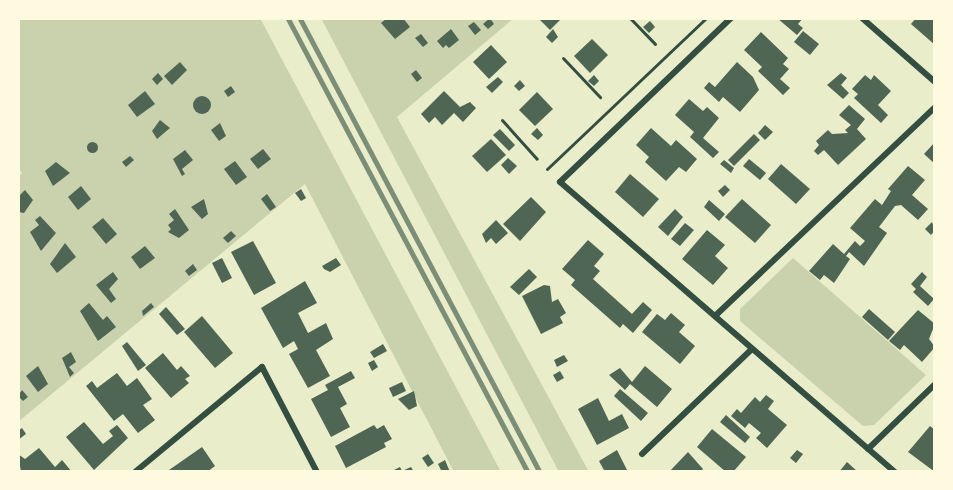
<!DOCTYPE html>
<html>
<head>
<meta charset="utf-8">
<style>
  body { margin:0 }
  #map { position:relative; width:953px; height:490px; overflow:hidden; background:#e9edc9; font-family:"Alegreya Sans",sans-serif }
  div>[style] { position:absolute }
  .green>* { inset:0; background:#cad2ad }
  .building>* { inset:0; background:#4f6655 }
  .round { border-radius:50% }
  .path>* { height:3px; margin:-1.5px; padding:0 1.5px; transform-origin:1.5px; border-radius:1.5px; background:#344e41 }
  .minor>* { height:6px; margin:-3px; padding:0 3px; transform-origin:3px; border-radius:3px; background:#344e41 }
  .rail>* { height:4.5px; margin:-2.25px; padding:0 2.25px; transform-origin:2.25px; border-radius:2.25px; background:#7c8e77 }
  span { translate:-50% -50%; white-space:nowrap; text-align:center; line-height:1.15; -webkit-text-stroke:4.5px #fefae0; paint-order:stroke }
  .frame { position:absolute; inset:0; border:20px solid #fefae0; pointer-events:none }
</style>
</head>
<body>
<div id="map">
  <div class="green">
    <i style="clip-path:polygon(21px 18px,260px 18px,501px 472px,454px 472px,305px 184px,18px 422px,18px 177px,22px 173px,18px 167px,18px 20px)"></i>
    <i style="clip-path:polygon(321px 18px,514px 18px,397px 117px,589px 472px,559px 472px)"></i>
    <i style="clip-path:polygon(793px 258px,926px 375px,874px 425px,863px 426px,740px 321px,740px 309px)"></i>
  </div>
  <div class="building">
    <i style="clip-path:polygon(387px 18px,403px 18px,410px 27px,395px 39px,381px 23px)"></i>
    <i style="clip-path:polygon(490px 18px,494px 24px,488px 29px,483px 24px)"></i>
    <i style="clip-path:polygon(538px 18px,562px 18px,550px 30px)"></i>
    <i style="clip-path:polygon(777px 18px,803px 18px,798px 24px,803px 28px,797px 35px)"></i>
    <i style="clip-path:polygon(916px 18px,935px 18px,935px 45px,911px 24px)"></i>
    <i style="clip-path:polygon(650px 21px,655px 27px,649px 33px,643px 27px)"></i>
    <i style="clip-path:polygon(474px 22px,481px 30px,475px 35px,468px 26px)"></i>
    <i style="clip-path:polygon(451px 29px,459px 40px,449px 48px,446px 45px,443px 48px,437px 41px)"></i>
    <i style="clip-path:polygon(553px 29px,558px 37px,552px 43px,546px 37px)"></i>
    <i style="clip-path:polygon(803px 31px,819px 44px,810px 55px,794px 42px)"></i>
    <i style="clip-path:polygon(761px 32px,788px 58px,783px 64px,789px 69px,780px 79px,790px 88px,783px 95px,758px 71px,762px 67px,744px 50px)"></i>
    <i style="clip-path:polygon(421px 34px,428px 43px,423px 47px,415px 38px)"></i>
    <i style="clip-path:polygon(592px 39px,608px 55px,590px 73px,574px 56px)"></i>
    <i style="clip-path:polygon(491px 45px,507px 62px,489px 79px,473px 62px)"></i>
    <i style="clip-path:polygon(180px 62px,187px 70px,172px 85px,164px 76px)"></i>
    <i style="clip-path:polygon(737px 62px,753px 77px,759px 90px,740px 112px,723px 97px,719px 102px,704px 88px,709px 82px,715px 87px)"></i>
    <i style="clip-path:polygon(416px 70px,422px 78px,417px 82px,411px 74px)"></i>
    <i style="clip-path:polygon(158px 73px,163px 79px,157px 85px,152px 79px)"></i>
    <i style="clip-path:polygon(841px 73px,847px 78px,841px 85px,849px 93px,843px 99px,827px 85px)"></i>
    <i style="clip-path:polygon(594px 75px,599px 81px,594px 86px,588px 81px)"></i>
    <i style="clip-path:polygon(865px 75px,871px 80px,874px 75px,891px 91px,878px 105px,888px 115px,881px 123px,854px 98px,858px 94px,852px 89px)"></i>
    <i style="clip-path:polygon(498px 77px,503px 82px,492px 93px,486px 87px)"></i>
    <i style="clip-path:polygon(520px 80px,525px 86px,519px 91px,514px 86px)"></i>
    <i style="clip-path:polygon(231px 86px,235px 92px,228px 97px,224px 91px)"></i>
    <i style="clip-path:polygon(145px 91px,155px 104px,137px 117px,128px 105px)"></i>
    <i style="clip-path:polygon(444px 91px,460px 107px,470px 102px,476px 108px,463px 122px,454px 113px,442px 125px,435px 117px,429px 123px,421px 114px)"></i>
    <i style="clip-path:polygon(537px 92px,553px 109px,535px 126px,519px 110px)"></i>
    <i class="round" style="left:193px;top:96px;width:18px;height:18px"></i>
    <i style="clip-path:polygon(689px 99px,703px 111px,707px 107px,719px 118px,703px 138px,719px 152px,713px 158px,690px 137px,694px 132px,675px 115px)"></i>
    <i style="clip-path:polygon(849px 105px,865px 119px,857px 129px,866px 139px,838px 165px,824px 150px,818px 155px,814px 151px,819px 145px,816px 141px,828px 130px,832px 134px,848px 133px,845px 130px,851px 125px,839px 115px)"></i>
    <i style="clip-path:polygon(160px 120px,170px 128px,157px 139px,152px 131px)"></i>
    <i style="clip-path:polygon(220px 123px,226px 136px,219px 141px,211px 130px)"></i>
    <i style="clip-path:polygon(765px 125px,773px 132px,765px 140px,758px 133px)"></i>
    <i style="clip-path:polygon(537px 128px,543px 135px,538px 140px,531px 134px)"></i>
    <i style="clip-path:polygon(651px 128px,671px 146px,676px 140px,697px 159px,686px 172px,679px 167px,666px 181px,645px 162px,649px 157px,636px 145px)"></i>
    <i style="clip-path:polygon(500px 129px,515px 145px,509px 151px,493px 135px)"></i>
    <i style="clip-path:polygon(754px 134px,760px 140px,734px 166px,728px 160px)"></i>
    <i style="clip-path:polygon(491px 139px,506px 155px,487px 172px,472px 156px)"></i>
    <i class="round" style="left:86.5px;top:141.5px;width:11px;height:11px"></i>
    <i style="clip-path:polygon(935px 142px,935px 164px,924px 154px)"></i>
    <i style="clip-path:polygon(263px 149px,271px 159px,258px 169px,250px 159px)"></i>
    <i style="clip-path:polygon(185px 150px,193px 160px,182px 169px,185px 174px,182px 176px,173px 159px)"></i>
    <i style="clip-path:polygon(130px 156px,134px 160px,126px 167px,122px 162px)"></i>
    <i style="clip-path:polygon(508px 158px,517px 166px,509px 174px,501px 165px)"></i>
    <i style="clip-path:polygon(749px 159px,766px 173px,760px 180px,743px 166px)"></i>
    <i style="clip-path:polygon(724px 160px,734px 168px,731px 173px,720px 164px)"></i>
    <i style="clip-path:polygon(235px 161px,247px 177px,236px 185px,224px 169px)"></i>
    <i style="clip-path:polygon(56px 162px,70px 173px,53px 186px,45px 171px)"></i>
    <i style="clip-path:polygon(781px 164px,810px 189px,796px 204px,768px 179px)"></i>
    <i style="clip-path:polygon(908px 166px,925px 180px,912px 195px,928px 209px,918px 220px,901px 205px,895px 206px,879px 227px,887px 233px,864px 266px,849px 252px,846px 256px,850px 259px,834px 283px,824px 275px,820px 280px,809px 271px,833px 244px,844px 254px,855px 241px,860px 246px,865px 241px,850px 228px,875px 199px,882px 205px,891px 191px,888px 189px)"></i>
    <i style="clip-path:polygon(630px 174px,659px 199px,643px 217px,615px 192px)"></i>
    <i style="clip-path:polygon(725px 185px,730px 190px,723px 197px,718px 191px)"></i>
    <i style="clip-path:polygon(81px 186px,91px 199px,78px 210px,68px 197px)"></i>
    <i style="clip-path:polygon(301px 189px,306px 198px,301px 201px,295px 193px)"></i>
    <i style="clip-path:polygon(25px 190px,33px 200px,24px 213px,18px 212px,18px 197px)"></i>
    <i style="clip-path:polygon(267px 194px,276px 207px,270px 211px,261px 199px)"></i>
    <i style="clip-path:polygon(531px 197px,546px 212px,520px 241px,503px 224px)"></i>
    <i style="clip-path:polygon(204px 199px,208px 214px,202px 219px,191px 207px)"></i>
    <i style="clip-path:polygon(742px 199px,771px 225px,755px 243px,725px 217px)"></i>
    <i style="clip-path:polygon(709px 200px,725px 214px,719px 221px,704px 207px)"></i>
    <i style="clip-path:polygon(175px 209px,189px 230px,179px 238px,168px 232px,171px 229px,168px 225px,174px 220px,169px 214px)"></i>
    <i style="clip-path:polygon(675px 209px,683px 217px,668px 236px,658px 227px)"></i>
    <i style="clip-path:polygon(40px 216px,56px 233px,41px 251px,30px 232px,39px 225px,35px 220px)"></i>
    <i style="clip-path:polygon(103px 218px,117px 234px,106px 244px,92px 227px)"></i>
    <i style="clip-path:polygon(496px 220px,508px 233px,496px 244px,491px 238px,486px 243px,482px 234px)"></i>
    <i style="clip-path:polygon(932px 222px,935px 230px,931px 235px,925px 229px)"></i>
    <i style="clip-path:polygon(685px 223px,694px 230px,680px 246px,671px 239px)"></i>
    <i style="clip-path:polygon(707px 230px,725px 245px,715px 256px,728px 268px,713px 285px,682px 259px)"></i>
    <i style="clip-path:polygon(231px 231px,236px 236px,228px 243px,223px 238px)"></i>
    <i style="clip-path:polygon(588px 240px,604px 254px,594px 266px,600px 271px,593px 279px,632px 314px,643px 302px,652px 310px,633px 333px,623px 324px,620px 328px,571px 285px,575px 280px,562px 269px)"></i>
    <i style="clip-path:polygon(253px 241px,276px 283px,254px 295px,231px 252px)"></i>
    <i style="clip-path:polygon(65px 243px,76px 257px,57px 273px,50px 264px)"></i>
    <i style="clip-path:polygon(145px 246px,155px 258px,140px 269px,131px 257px)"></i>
    <i style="clip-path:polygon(222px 258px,232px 278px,222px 283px,212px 263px)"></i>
    <i style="clip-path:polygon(336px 258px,341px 265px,330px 272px,324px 269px,322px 266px)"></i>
    <i style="clip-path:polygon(193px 264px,197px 270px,189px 276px,185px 271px)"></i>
    <i style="clip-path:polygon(529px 269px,537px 277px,519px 295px,510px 287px)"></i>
    <i style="clip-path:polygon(113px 272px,118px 279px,109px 289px,116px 299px,111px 303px,96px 285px)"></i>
    <i style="clip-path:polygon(922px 272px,927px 277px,920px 286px,934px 299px,928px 306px,913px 292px,916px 289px,911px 284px)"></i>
    <i style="clip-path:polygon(305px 281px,317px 303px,298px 313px,308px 333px,326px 323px,333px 339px,316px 350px,330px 376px,308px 388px,289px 354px,298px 349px,294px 341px,283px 348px,261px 308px)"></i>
    <i style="clip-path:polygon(544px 285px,550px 286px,552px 302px,558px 299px,566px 313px,560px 317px,563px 323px,541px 334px,522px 296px)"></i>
    <i style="clip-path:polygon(89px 303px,103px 320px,107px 316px,116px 327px,98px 341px,80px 311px)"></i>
    <i style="clip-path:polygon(151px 303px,154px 307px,143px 316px,142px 311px)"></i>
    <i style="clip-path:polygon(166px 307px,185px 329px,177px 335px,159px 314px)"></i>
    <i style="clip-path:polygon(869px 309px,895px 332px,888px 340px,862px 317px)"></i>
    <i style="clip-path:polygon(918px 310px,935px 324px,929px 339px,935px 347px,922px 362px,904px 345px,900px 350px,889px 341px)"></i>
    <i style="clip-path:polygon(671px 313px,685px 325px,679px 332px,695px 346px,680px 364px,642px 332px,657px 314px,665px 320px)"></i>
    <i style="clip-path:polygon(202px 316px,233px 353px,215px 368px,184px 332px)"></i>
    <i style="clip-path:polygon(127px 342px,146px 365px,138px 371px,122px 346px)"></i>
    <i style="clip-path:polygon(383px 344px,387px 351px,374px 358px,370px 352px)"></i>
    <i style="clip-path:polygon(71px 352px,76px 362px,69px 367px,74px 373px,70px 377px,62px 358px)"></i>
    <i style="clip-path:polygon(163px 353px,177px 370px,181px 366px,190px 376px,185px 379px,189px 383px,171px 398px,145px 368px)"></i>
    <i style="clip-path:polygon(564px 355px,568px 361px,557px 367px,554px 360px)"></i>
    <i style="clip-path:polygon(374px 360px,378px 367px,372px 371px,368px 363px)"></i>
    <i style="clip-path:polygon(38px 366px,48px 384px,38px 392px,26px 376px)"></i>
    <i style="clip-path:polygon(645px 366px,672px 389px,657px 407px,630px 384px,625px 390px,609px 375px,620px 368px,632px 382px)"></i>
    <i style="clip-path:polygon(351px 371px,355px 378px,338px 387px,347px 404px,340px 408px,350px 427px,331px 437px,311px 399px,328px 390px,325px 385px)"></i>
    <i style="clip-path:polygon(560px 371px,564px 378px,557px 382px,553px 375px)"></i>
    <i style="clip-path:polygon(117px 373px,127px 386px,137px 378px,152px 399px,143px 405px,155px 420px,138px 433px,123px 414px,114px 421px,86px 386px,92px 381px,97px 388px)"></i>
    <i style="clip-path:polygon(402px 382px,406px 391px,393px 397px,389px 388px)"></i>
    <i style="clip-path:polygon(620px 389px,648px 413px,641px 421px,614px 396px)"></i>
    <i style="clip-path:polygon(22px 390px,28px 397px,23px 401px,18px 396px)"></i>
    <i style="clip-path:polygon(414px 391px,417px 406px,409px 410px,398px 399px)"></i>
    <i style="clip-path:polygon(766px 395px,774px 401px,768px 409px,787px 425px,767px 448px,756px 438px,761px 433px,749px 423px,745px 428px,731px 416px,737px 409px,741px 413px,755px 397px,760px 402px)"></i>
    <i style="clip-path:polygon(598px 398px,609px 421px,622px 414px,629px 428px,597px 445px,578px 409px)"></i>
    <i style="clip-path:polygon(726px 415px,750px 437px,745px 443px,720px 422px)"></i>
    <i style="clip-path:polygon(84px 422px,103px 444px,113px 436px,109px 431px,117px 425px,128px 438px,94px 470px,66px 437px)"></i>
    <i style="clip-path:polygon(374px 425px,377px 429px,384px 425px,392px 439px,384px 443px,386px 447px,346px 468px,335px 446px)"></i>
    <i style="clip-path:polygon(930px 426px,935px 430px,935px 472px,908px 452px)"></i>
    <i style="clip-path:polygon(22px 428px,26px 434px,18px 440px,18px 431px)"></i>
    <i style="clip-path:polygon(712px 429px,746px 457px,733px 472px,726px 472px,697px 447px)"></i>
    <i style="clip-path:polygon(202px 447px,215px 466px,207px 472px,171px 472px,169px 470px)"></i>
    <i style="clip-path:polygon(39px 448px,55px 467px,62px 460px,72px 472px,21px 472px,18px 454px,25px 459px)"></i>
    <i style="clip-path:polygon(617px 450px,628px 472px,605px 472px,599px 461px)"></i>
    <i style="clip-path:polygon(797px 450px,803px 454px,796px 463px,790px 458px)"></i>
    <i style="clip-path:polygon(688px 452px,703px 469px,701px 472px,669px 472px)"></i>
    <i style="clip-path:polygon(428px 454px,434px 463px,428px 467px,422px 458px)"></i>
    <i style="clip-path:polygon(445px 460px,450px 472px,442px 472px,438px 464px)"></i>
    <i style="clip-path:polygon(847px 462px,858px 472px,839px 472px)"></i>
    <i style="clip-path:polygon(400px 467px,402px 471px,411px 467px,414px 472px,390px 472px)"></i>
  </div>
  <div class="path">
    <i style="left:630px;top:18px;width:36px;rotate:46deg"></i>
    <i style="left:563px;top:58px;width:54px;rotate:46.5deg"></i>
    <i style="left:502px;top:120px;width:52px;rotate:48.1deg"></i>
    <i style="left:547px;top:169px;width:219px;rotate:-43.5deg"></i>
  </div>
  <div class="minor">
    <i style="left:731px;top:18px;width:237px;rotate:136.2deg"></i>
    <i style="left:560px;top:182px;width:443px;rotate:40.9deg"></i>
    <i style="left:862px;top:18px;width:97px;rotate:41.2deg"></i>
    <i style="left:715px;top:316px;width:303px;rotate:-43.5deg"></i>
    <i style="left:868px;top:449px;width:93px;rotate:-44.1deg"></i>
    <i style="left:642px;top:454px;width:152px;rotate:-43.7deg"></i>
    <i style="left:135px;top:472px;width:165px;rotate:-39.6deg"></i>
    <i style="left:262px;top:367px;width:119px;rotate:62.4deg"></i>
  </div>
  <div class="rail">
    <i style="left:288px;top:18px;width:514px;rotate:62.14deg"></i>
    <i style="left:300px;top:18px;width:514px;rotate:62.14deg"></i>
  </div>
  <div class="frame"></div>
</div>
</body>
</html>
